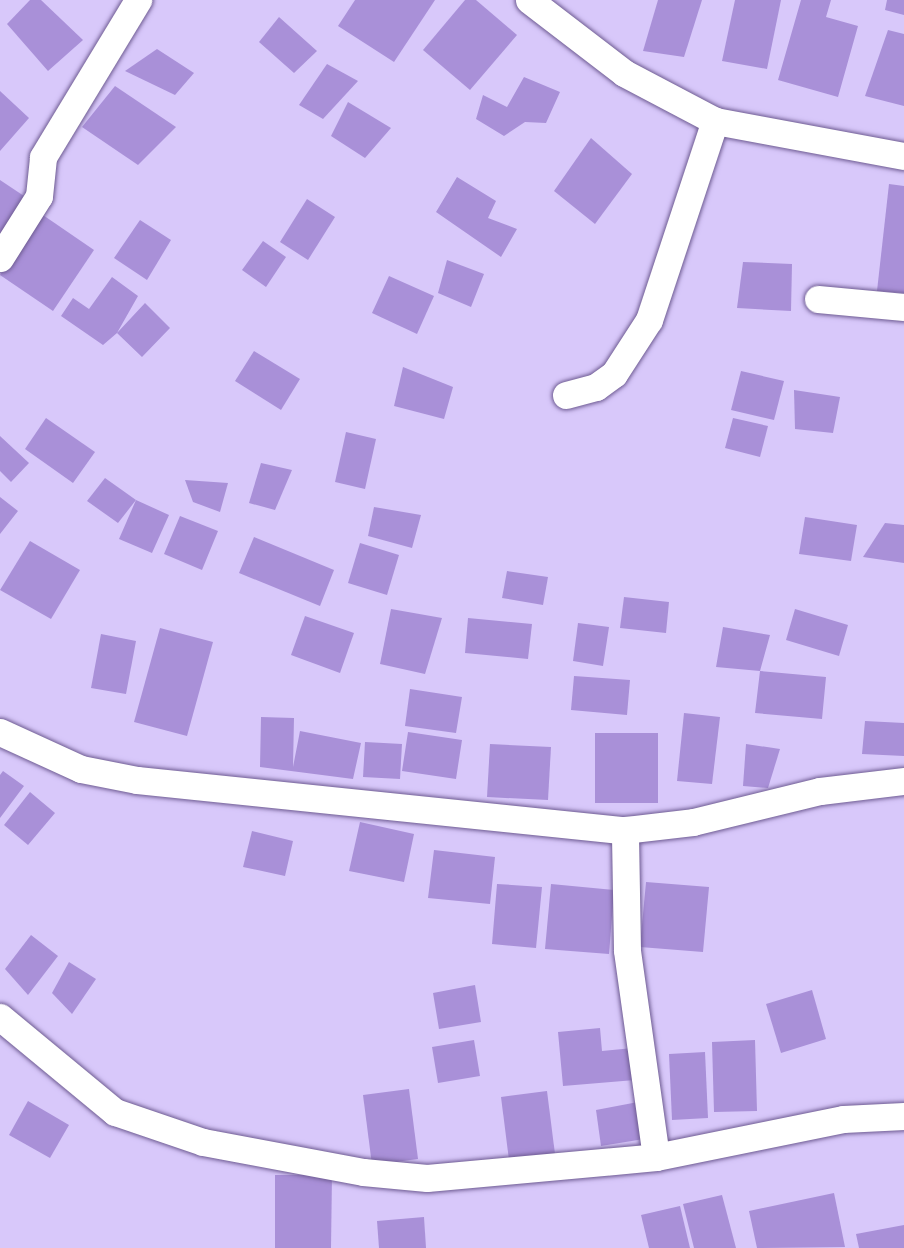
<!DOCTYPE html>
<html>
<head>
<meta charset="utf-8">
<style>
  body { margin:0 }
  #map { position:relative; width:904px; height:1248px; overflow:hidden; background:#d8c8fa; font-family:"Roboto Condensed",sans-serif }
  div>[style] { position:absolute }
  .building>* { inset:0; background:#a990d8 }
  .roads { filter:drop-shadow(0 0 2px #6e5b92) drop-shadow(0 0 2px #6e5b92) }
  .minor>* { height:27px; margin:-13.5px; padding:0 13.5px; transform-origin:13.5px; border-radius:13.5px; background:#fff }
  span { translate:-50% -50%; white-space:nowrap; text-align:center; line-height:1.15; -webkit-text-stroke:5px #e4d8fd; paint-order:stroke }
</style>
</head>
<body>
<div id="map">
  <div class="building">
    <i style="clip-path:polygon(30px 0,41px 0,83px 40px,48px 71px,7px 24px)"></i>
    <i style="clip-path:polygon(355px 0,435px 0,394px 62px,338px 26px)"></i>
    <i style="clip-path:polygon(465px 0,476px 0,517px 35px,470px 90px,423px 50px)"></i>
    <i style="clip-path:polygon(658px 0,702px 0,684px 57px,643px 51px)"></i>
    <i style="clip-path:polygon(735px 0,781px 0,767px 69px,722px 61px)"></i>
    <i style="clip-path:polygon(801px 0,831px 0,826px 17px,858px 26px,838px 97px,778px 80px)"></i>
    <i style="clip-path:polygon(887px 0,904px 0,904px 15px,885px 10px)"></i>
    <i style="clip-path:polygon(279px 17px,317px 51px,294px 73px,259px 42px)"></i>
    <i style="clip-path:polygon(888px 30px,904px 34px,904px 106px,865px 96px)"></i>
    <i style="clip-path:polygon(157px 49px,194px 73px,175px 95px,125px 71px)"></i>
    <i style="clip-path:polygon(327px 64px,358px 81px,323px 119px,299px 105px)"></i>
    <i style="clip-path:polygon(524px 77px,560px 92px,546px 123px,525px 122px,504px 136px,476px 119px,483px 95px,507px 107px)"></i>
    <i style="clip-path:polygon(115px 86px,176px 127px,138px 165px,82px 127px)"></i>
    <i style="clip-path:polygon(0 91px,29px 118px,0 151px)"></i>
    <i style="clip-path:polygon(348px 102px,391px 128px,365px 158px,331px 136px)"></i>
    <i style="clip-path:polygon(591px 138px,632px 174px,595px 224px,554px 191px)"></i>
    <i style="clip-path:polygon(457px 177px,496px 201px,488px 218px,517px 229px,501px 257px,436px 212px)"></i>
    <i style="clip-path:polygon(0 180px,33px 202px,0 251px)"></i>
    <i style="clip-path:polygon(889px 184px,904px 186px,904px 293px,877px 291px)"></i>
    <i style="clip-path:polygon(307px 199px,335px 217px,308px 260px,280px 242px)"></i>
    <i style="clip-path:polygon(40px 213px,94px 250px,53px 311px,0 275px)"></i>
    <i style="clip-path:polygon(140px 220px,171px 240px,147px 280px,114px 258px)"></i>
    <i style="clip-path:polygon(263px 241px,286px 257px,266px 287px,242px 270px)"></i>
    <i style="clip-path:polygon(447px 260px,484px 274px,471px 307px,438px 293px)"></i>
    <i style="clip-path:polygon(743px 262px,792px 264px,791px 311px,737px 308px)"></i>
    <i style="clip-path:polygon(389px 276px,434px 296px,417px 334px,372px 313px)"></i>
    <i style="clip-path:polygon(112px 277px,138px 296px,117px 333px,145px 303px,170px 328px,142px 357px,117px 333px,103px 345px,61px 316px,73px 298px,89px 309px)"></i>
    <i style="clip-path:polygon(254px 351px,300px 379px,281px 410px,235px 381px)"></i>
    <i style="clip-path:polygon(403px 367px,453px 387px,444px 419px,394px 406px)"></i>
    <i style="clip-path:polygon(741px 371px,784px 381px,774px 420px,731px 410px)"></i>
    <i style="clip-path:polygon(794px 390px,840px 397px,833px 433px,795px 429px)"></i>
    <i style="clip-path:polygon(46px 418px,95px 452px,73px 483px,25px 449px)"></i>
    <i style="clip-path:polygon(733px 418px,768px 426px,760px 457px,725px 448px)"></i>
    <i style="clip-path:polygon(346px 432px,376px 439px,365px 489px,335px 482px)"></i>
    <i style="clip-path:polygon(0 436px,29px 463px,11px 482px,0 471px)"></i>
    <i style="clip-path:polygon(261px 463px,292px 470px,275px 510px,249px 503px)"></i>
    <i style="clip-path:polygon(105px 478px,136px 500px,118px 523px,87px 501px)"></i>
    <i style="clip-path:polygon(185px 480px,228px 483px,220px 512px,193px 502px)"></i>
    <i style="clip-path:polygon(0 497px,18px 511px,0 534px)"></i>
    <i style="clip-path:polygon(136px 500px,169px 515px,152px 553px,119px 539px)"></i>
    <i style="clip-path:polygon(374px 507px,421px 515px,412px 548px,368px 536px)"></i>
    <i style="clip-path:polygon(180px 516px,218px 531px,202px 570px,164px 554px)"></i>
    <i style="clip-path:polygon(805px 517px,857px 525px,851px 561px,799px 554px)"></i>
    <i style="clip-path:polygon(885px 523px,904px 525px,904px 563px,863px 557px)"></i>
    <i style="clip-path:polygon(254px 537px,334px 570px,320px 606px,239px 573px)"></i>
    <i style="clip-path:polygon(30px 541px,80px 570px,51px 619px,0 590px)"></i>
    <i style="clip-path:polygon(360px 543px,399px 555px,387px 595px,348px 583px)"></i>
    <i style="clip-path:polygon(507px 571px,548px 577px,543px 605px,502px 598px)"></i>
    <i style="clip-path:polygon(624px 597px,669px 602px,666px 633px,620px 628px)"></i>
    <i style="clip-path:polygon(391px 609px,442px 618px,425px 674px,380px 664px)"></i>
    <i style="clip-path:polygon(795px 609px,848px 625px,839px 656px,786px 640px)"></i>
    <i style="clip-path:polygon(305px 616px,354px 633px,340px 673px,291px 655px)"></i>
    <i style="clip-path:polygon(468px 618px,532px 624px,528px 659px,465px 653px)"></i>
    <i style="clip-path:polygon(578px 623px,609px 627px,603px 666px,573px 661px)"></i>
    <i style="clip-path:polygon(723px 627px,770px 635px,760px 671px,826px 677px,822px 719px,755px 713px,760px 671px,716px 667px)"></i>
    <i style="clip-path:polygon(160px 628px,213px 642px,187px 736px,134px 722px)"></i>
    <i style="clip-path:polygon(101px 634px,136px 641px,126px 694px,91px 688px)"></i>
    <i style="clip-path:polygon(574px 676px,630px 680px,627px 715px,571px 710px)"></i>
    <i style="clip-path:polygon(410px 689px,462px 697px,456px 733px,405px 726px)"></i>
    <i style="clip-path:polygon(684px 713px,720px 717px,712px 784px,677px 781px)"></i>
    <i style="clip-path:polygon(261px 717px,294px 718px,293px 767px,300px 731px,361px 743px,353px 779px,260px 767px)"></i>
    <i style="clip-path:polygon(865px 721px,904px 723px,904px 756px,862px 754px)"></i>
    <i style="clip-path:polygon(408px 732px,462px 740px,456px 779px,402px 771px)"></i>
    <i style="clip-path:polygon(595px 733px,658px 733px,658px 803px,595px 803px)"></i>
    <i style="clip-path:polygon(365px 742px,402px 744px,400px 779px,363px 777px)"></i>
    <i style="clip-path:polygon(490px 744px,551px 747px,548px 800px,487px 797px)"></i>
    <i style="clip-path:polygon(746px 744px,780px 749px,768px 788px,743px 786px)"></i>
    <i style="clip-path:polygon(3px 771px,24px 786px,0 818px,0 775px)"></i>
    <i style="clip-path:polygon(30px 792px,55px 813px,28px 845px,4px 825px)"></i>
    <i style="clip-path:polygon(360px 822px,414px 834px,404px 882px,349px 871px)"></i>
    <i style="clip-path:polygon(252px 831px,293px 841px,285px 876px,243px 867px)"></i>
    <i style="clip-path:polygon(434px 850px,495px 857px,490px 904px,428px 898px)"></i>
    <i style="clip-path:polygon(646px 882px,709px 887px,703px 952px,640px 947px)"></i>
    <i style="clip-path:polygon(497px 884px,542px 887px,536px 948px,492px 944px)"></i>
    <i style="clip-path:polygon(551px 884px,614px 890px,609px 954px,545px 949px)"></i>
    <i style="clip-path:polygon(31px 935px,58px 956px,28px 995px,5px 969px)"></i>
    <i style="clip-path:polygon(69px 962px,96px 979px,72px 1014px,52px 993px)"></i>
    <i style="clip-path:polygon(475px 985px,481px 1022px,439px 1029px,433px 993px)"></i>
    <i style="clip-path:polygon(812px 990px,826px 1039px,781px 1053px,766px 1004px)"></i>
    <i style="clip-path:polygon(600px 1028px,602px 1051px,633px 1048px,635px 1080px,563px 1086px,558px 1032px)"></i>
    <i style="clip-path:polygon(474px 1040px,480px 1076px,438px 1083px,432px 1047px)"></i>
    <i style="clip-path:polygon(755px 1040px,757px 1111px,714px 1112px,712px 1042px)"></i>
    <i style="clip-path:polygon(705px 1052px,708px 1118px,672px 1120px,669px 1054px)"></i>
    <i style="clip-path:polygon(409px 1089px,418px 1159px,372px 1165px,363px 1095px)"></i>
    <i style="clip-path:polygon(547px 1091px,556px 1162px,510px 1168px,501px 1097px)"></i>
    <i style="clip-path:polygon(28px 1101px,69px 1125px,50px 1158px,9px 1135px)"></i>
    <i style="clip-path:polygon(638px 1102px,644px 1139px,601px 1146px,596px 1110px)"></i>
    <i style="clip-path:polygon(275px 1175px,332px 1175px,331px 1248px,275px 1248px)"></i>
    <i style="clip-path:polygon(834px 1193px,845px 1247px,757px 1248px,749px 1211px)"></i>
    <i style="clip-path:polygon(722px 1195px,736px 1248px,694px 1248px,683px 1204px)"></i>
    <i style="clip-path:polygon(680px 1206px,690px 1248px,649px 1248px,641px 1215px)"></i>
    <i style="clip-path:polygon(424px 1217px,426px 1248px,379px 1248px,377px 1221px)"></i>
    <i style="clip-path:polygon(904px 1225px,904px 1248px,859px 1248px,856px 1234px)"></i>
  </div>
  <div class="roads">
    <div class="minor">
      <i style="left:529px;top:0;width:120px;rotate:37.5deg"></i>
      <i style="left:624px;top:73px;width:103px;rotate:27.8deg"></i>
      <i style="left:715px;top:121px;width:192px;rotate:10.5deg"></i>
      <i style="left:0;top:258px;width:73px;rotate:-57.8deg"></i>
      <i style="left:39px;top:196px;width:39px;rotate:-84deg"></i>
      <i style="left:43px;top:157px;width:184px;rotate:-58.8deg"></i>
      <i style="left:818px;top:299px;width:86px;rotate:5.3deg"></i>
      <i style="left:566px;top:395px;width:31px;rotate:-15deg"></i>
      <i style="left:596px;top:387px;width:22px;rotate:-36deg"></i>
      <i style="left:614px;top:374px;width:64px;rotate:-57.1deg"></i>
      <i style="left:649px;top:320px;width:210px;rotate:-71.7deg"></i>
      <i style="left:0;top:732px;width:89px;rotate:24.6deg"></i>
      <i style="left:81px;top:769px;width:57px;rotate:11.1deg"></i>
      <i style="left:137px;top:780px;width:491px;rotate:5.9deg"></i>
      <i style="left:625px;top:830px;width:68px;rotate:-6.7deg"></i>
      <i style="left:693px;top:822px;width:131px;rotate:-13.7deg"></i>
      <i style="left:820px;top:791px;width:85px;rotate:-6.8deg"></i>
      <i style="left:0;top:1017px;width:149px;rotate:39.6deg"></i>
      <i style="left:115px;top:1112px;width:93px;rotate:18.8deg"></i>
      <i style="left:203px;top:1142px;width:163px;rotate:10.6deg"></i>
      <i style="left:363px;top:1172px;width:64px;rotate:5.4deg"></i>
      <i style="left:427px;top:1178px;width:230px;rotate:-5.2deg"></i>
      <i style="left:656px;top:1157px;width:209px;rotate:-98deg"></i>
      <i style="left:627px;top:950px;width:120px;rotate:-91deg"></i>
      <i style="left:656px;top:1157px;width:191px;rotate:-11.5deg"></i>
      <i style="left:843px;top:1119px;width:61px;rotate:-2.8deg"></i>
    </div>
  </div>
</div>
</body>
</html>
